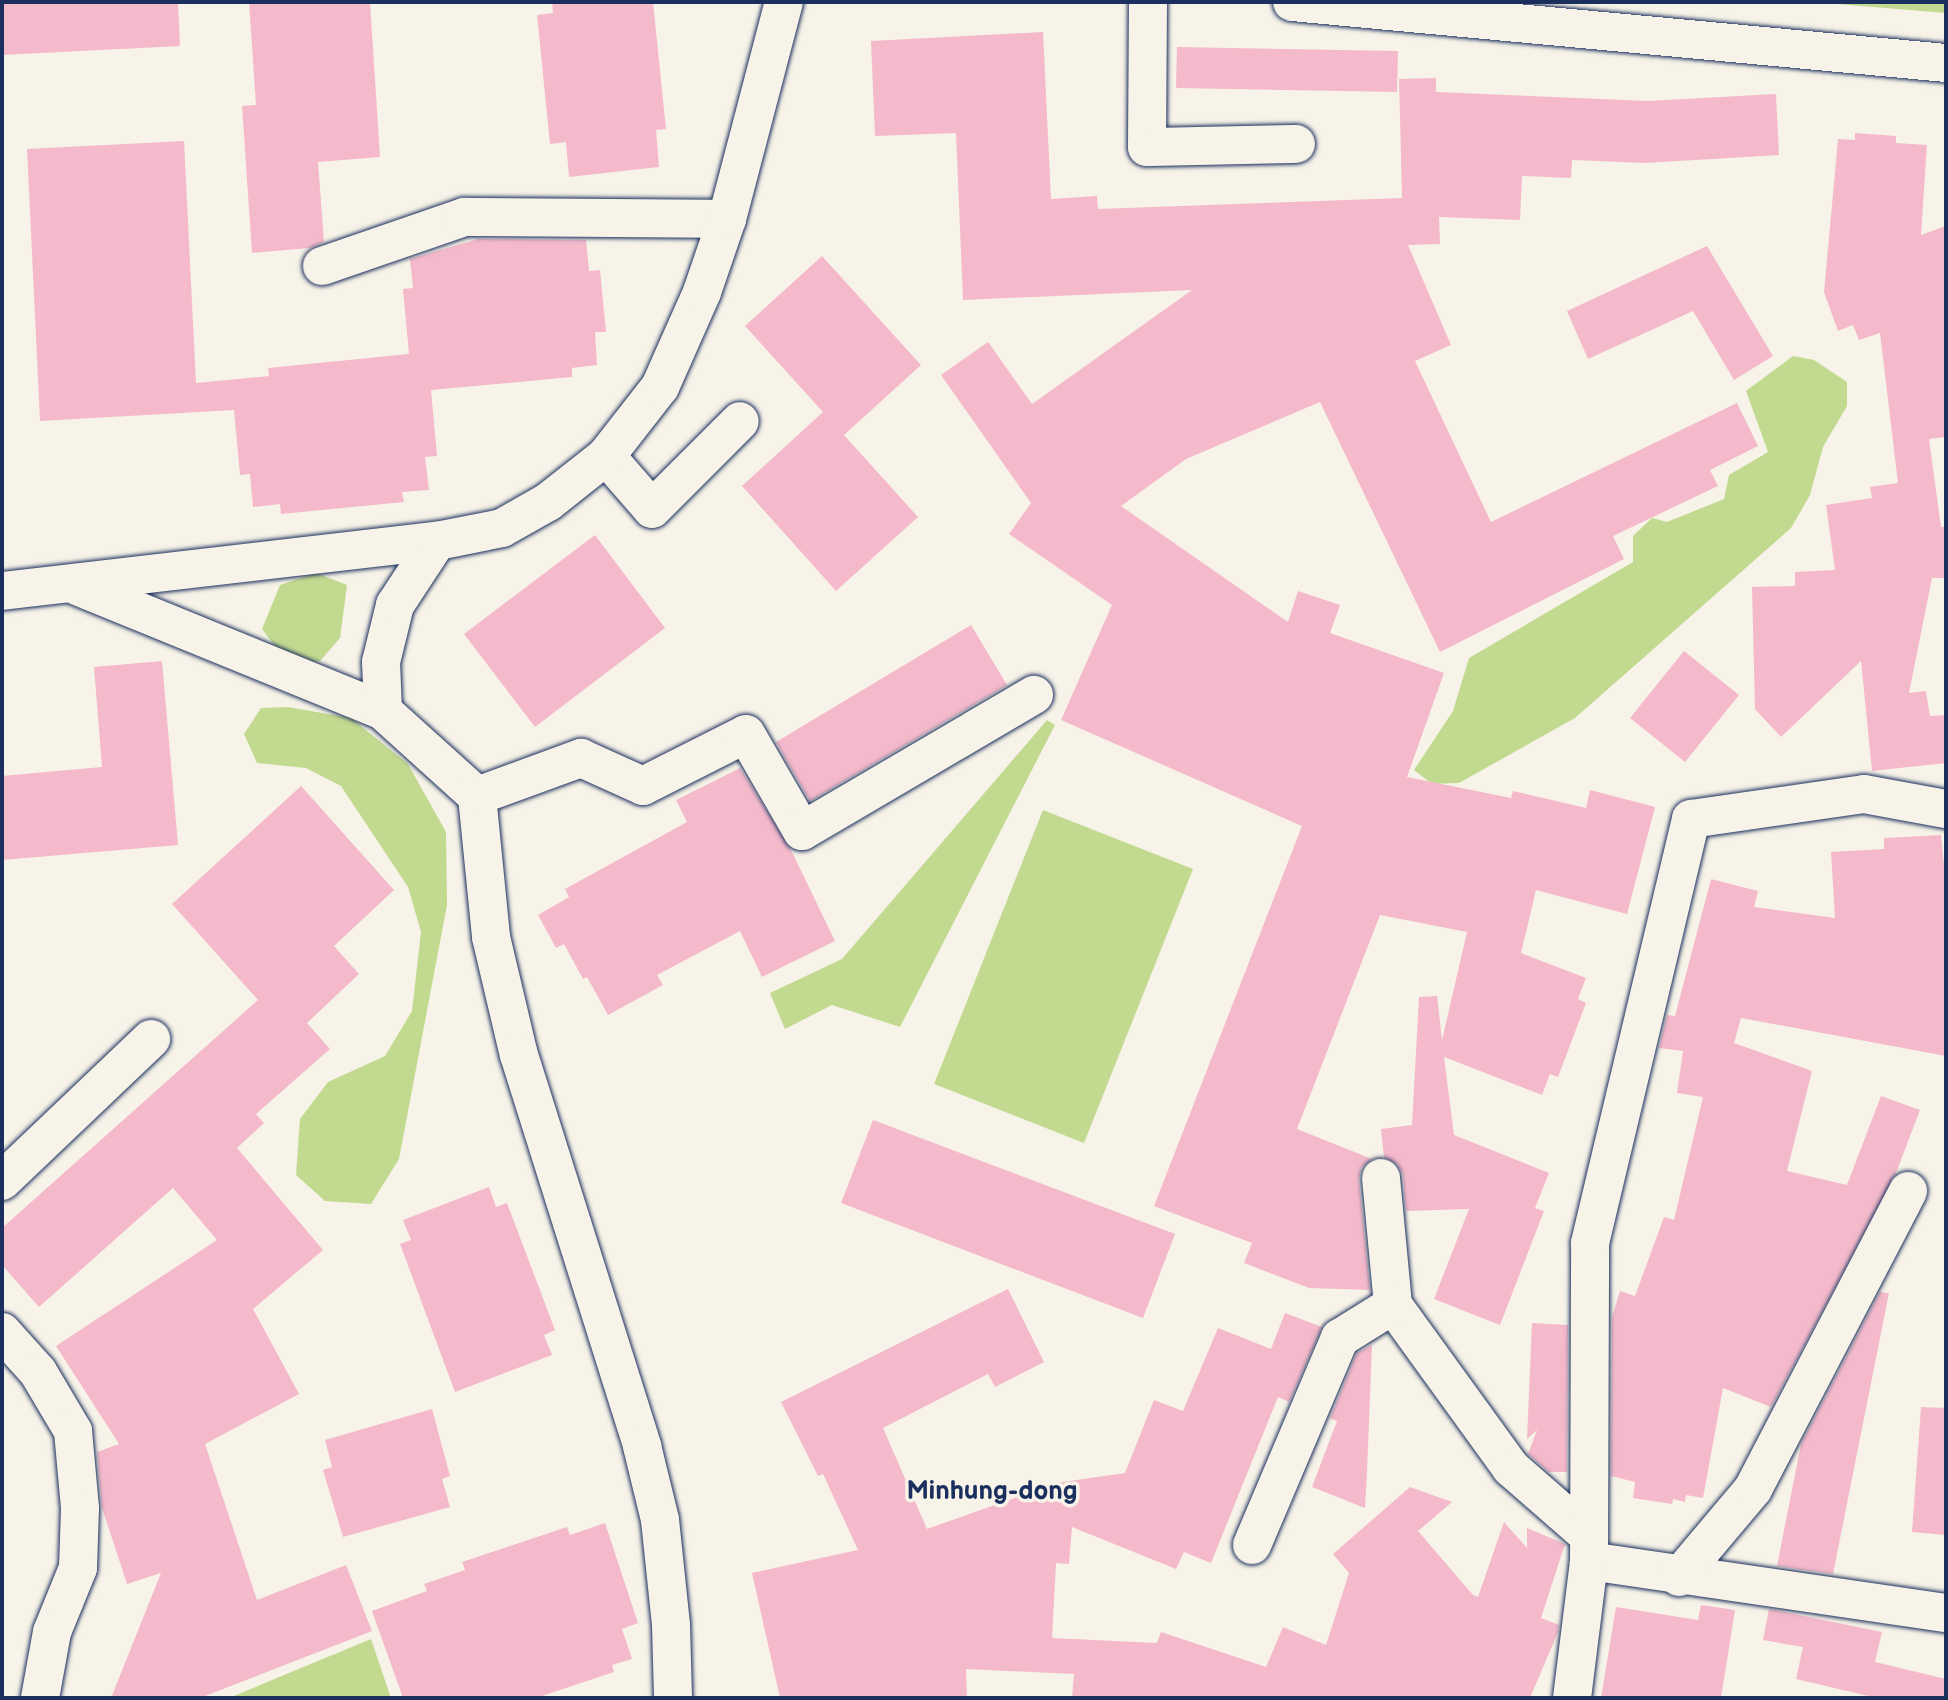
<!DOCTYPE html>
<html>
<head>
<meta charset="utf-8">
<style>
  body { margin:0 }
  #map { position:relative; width:1948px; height:1700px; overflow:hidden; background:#f7f3e8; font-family:"Balsamiq Sans",sans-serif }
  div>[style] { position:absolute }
  .green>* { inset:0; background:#c2da90 }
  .building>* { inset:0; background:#f4bacb }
  .roads { filter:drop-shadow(0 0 2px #1b2f5e) drop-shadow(0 0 2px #1b2f5e) }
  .minor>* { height:38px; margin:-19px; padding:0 19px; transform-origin:19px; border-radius:19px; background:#f7f3e8 }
  .tertiary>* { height:38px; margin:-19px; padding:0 19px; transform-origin:19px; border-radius:19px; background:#f7f3e8 }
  span { translate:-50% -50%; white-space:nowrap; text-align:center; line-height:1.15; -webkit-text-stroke:7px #f7f3e8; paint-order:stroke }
  .quarter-label { font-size:26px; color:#1b2f5e; font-weight:700 }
  .frame { position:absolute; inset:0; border:4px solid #1b2f5e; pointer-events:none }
</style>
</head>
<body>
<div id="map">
  <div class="green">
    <i style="clip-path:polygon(1812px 2px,1946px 2px,1946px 13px)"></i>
    <i style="clip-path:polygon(1793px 356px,1814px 360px,1847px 382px,1847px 406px,1823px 447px,1810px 495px,1791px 528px,1575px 718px,1459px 783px,1432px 784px,1414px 770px,1453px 711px,1469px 658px,1633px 562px,1633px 536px,1652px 518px,1667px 522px,1724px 499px,1729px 475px,1768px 452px,1746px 391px)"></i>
    <i style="clip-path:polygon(316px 573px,347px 585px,340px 638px,320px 661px,288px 664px,262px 629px,280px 585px)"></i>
    <i style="clip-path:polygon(288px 707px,351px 718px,408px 764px,446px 832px,447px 905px,399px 1159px,371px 1204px,325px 1201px,296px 1175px,300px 1119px,328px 1082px,385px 1056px,412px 1011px,421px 932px,408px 887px,341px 786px,306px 768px,257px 763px,244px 734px,261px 708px)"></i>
    <i style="clip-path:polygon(1047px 720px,1055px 725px,900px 1027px,832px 1005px,785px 1029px,770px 993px,842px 959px)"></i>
    <i style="clip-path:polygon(1043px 810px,1193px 869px,1084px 1143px,934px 1084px)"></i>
    <i style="clip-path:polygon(371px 1639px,391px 1698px,229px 1698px)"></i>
  </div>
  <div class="building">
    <i style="clip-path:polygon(2px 2px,178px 2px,180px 46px,2px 55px)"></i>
    <i style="clip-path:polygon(249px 2px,370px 2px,380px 157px,318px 162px,324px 242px,310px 248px,252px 253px,242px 106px,256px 105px)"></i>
    <i style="clip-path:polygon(552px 2px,653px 2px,666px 129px,656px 130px,659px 167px,569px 177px,566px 142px,550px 144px,537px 15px,553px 13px)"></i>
    <i style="clip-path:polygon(1043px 32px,1051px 199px,1097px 196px,1098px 209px,1402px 198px,1399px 79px,1436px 78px,1436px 92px,1647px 101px,1776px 94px,1779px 155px,1645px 163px,1572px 160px,1571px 178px,1522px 176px,1520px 220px,1439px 217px,1440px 244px,1408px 245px,1451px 345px,1415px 361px,1491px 522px,1737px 403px,1758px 446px,1710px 470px,1718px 486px,1613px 536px,1624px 559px,1440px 652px,1320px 402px,1186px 459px,1121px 506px,1288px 622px,1298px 591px,1340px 605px,1330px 633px,1444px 673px,1407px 777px,1511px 798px,1513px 791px,1586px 808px,1590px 790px,1655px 807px,1627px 914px,1536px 890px,1521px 953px,1586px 978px,1578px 999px,1586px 1003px,1558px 1077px,1550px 1074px,1542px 1095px,1444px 1057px,1454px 1135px,1549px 1173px,1535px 1208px,1544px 1211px,1500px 1325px,1434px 1299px,1469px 1209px,1406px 1211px,1403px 1175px,1398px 1165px,1384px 1157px,1381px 1129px,1412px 1125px,1419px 997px,1437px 996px,1442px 1040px,1467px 932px,1380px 915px,1297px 1129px,1372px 1159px,1361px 1168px,1359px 1180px,1370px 1290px,1309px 1288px,1244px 1263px,1252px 1243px,1154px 1206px,1302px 826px,1061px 720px,1112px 605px,1009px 534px,1031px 503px,941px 375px,988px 342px,1032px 404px,1192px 290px,963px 300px,956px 133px,875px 136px,871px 41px)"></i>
    <i style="clip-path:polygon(1177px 47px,1398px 51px,1397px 92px,1176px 88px)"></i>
    <i style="clip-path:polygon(1855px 133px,1896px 136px,1896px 143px,1927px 145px,1921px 235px,1946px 226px,1946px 437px,1929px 439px,1941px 527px,1946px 527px,1946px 578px,1932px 578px,1909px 693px,1926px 691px,1930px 716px,1946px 715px,1946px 763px,1872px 771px,1861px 661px,1781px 737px,1755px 709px,1752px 587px,1795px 586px,1795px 572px,1835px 570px,1826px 505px,1872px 498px,1870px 487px,1898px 483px,1880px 333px,1859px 340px,1853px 325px,1838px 331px,1824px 292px,1838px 139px,1855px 140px)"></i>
    <i style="clip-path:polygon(184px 141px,196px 383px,269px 376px,268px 368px,409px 354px,403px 289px,413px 288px,410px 259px,478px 239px,586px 240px,589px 271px,600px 270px,606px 332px,595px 332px,597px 365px,572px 368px,572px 377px,431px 390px,437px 456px,425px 457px,429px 490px,402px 492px,404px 502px,281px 514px,280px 504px,253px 507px,250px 474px,240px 475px,234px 410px,40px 421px,27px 149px)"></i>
    <i style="clip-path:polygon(1707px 246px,1773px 356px,1734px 380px,1693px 311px,1588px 359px,1567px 311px)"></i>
    <i style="clip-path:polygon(822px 256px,921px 365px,844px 435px,918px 517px,836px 591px,742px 486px,823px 412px,745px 326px)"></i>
    <i style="clip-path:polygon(595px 535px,665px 628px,535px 727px,464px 634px)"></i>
    <i style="clip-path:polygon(971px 625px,1007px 685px,810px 801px,776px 742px)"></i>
    <i style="clip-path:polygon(1684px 651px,1739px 695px,1685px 762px,1630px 718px)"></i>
    <i style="clip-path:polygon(162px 661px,178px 845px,2px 860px,2px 776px,102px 767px,94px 667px)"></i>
    <i style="clip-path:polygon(740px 768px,791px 850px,835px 941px,762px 977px,740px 931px,657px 975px,663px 985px,608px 1015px,587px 977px,583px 979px,564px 944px,556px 948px,538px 915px,569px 897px,565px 889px,687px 822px,676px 800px)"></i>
    <i style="clip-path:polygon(301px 786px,394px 890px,334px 946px,359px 974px,307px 1023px,330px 1049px,256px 1114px,264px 1123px,237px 1148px,323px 1250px,253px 1309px,299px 1394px,205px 1444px,257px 1600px,346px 1565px,372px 1631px,200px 1698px,111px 1698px,161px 1573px,127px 1584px,102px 1508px,97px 1452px,119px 1444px,56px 1346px,217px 1240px,173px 1188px,39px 1307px,2px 1265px,2px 1228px,258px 1000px,172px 904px)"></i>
    <i style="clip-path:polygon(1941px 835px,1946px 885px,1946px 1056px,1741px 1018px,1734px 1043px,1812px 1071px,1787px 1171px,1847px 1185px,1881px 1096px,1920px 1110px,1896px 1173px,1771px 1407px,1723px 1388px,1703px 1498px,1686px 1495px,1685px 1502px,1673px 1499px,1672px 1504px,1633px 1498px,1635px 1482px,1611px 1476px,1612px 1317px,1620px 1291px,1635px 1296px,1664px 1217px,1674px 1220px,1703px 1097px,1677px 1093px,1683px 1051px,1659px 1048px,1667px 1015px,1675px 1016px,1711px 879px,1758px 891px,1754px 907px,1835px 918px,1831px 852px,1884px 849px,1884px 838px)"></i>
    <i style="clip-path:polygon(873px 1120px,1175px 1234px,1143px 1318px,841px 1203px)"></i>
    <i style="clip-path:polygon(489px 1187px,496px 1207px,507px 1203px,555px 1330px,544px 1335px,552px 1355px,455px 1392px,400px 1244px,411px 1240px,403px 1220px)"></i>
    <i style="clip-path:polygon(1008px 1289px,1044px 1362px,995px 1387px,988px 1374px,883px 1428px,927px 1529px,1020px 1496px,1021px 1488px,1125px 1473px,1154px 1400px,1183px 1411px,1218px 1328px,1271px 1349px,1285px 1313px,1322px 1327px,1289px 1402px,1278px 1397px,1211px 1563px,1184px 1552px,1176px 1569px,1072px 1527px,1069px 1564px,1056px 1563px,1052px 1638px,1157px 1643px,1161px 1632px,1266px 1667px,1283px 1627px,1326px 1645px,1349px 1573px,1333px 1554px,1410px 1487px,1452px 1502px,1418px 1531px,1473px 1595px,1478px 1597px,1504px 1522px,1527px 1548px,1527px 1528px,1565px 1544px,1541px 1618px,1559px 1625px,1558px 1632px,1530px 1698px,1072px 1698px,1074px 1674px,966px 1669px,967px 1698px,780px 1698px,752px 1573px,858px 1550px,823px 1474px,818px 1476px,781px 1402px)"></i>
    <i style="clip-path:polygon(1880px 1292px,1889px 1293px,1833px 1574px,1777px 1566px,1801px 1444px)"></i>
    <i style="clip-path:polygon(1532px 1323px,1568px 1325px,1567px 1472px,1549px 1472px,1528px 1454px,1537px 1430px,1527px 1439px)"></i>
    <i style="clip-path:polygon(1372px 1345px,1367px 1472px,1365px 1508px,1312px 1487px,1337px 1421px,1330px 1418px,1357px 1353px)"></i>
    <i style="clip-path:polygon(1921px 1407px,1946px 1408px,1946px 1535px,1912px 1532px)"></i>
    <i style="clip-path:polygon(432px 1409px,450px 1476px,442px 1479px,450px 1507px,343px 1537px,323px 1470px,332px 1467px,325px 1440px)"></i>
    <i style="clip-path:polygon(605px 1523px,638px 1623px,622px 1629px,632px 1659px,612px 1665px,614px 1672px,536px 1698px,403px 1698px,372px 1611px,427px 1591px,424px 1584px,465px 1570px,462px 1562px,567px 1527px,570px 1535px)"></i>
    <i style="clip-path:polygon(1701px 1605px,1735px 1610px,1721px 1698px,1601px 1698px,1616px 1607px,1698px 1620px)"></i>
    <i style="clip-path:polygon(1769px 1609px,1882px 1632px,1875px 1662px,1946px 1679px,1946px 1698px,1877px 1698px,1796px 1679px,1803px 1647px,1763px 1640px)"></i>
  </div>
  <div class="roads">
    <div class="minor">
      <i style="left:1148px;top:2px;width:145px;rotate:90.4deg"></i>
      <i style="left:1147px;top:147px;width:149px;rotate:-1.2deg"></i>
      <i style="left:322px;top:266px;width:150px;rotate:-19deg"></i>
      <i style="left:464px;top:217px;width:263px;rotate:0.4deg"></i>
      <i style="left:606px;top:456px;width:70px;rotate:49deg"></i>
      <i style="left:652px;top:509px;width:124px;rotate:-45deg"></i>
      <i style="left:77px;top:586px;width:331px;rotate:22.2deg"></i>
      <i style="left:383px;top:711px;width:127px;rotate:42.1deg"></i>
      <i style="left:477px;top:796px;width:142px;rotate:84.3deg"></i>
      <i style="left:491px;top:937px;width:121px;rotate:76.7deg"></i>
      <i style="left:519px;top:1055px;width:410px;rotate:72.5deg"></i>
      <i style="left:642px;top:1446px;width:76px;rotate:76.3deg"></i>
      <i style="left:660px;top:1520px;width:106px;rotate:84deg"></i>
      <i style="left:671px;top:1625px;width:73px;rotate:88.4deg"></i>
      <i style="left:383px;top:711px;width:49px;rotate:-92.3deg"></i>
      <i style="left:381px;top:662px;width:59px;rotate:-76.2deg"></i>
      <i style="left:395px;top:605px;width:77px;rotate:-56.7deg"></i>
      <i style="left:477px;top:796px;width:111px;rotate:-20.1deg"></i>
      <i style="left:581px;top:758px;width:68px;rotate:24.3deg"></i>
      <i style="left:643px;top:786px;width:115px;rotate:-26.8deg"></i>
      <i style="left:746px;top:734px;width:112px;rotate:60deg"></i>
      <i style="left:802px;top:831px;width:269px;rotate:-30.4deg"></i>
      <i style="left:1381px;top:1178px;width:128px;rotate:84.6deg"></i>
      <i style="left:1393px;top:1305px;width:201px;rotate:54.1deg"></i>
      <i style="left:1511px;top:1468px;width:103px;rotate:41.1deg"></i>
      <i style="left:2px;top:1181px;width:206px;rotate:-43.6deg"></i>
      <i style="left:2px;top:1332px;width:54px;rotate:48deg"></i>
      <i style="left:38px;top:1372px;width:69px;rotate:59.3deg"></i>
      <i style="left:73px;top:1431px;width:77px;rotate:84.8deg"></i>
      <i style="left:80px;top:1508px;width:60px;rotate:91.9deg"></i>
      <i style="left:78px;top:1568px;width:69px;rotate:112.1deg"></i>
      <i style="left:52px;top:1632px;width:67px;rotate:100.3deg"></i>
      <i style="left:1252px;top:1545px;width:225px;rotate:-67deg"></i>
      <i style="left:1340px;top:1338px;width:62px;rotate:-31.9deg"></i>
      <i style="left:1589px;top:1561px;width:361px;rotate:8.3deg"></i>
      <i style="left:1679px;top:1577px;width:115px;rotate:-49.9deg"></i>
      <i style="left:1753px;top:1489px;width:336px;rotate:-62.5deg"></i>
      <i style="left:1572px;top:1698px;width:138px;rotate:-82.9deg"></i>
      <i style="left:1589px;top:1561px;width:318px;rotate:-89.8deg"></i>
      <i style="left:1590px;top:1243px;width:436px;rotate:-76.6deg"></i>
      <i style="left:1691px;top:819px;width:175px;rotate:-8.2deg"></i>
      <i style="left:1864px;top:794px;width:83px;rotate:10.4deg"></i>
    </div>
    <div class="tertiary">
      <i style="left:1292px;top:2px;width:657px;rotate:5.33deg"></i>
      <i style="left:2px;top:591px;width:438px;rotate:-6.6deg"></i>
      <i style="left:437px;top:541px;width:66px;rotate:-11.3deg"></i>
      <i style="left:502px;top:528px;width:53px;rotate:-29.5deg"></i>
      <i style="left:548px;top:502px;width:74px;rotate:-38.4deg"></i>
      <i style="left:606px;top:456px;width:88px;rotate:-52deg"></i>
      <i style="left:660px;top:387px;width:104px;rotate:-66.1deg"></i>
      <i style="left:702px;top:292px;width:77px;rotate:-71.1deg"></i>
      <i style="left:727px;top:219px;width:224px;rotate:-75.3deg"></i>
    </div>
  </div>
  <div class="quarter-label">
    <span style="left:992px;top:1492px">Minhung-dong</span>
  </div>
  <div class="frame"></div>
</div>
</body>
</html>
